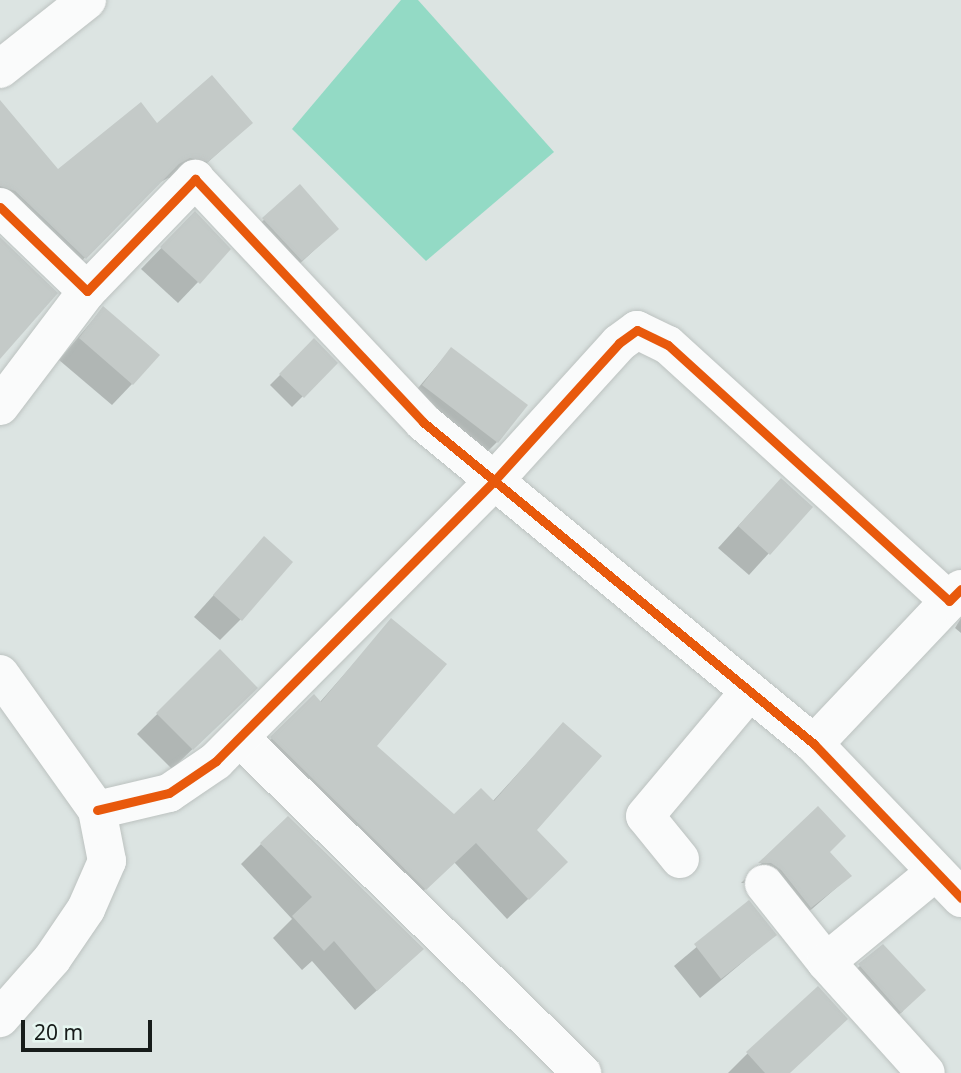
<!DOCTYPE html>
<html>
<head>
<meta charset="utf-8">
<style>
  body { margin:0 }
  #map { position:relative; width:961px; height:1073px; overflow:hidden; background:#dce4e2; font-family:"Noto Sans",sans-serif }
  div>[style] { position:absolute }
  .water>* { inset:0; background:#93dac5 }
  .shadow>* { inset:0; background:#0003 }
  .building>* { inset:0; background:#c4cac8 }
  .roads { filter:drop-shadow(0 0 2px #bcc2c0) drop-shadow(0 0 2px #bcc2c0) }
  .minor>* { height:38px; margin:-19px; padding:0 19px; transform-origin:19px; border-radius:19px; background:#fafbfb }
  .tertiary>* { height:38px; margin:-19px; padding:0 19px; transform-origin:19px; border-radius:19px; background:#fafbfb }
  .cycleway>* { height:9px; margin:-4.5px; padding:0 4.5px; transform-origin:4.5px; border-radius:4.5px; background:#e8590c }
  span { translate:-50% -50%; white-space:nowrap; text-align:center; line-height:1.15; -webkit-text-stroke:5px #e6f6f0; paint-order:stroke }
  .scale { position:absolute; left:21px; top:1020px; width:131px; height:32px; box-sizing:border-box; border:4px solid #171c1a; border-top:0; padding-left:9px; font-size:21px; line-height:24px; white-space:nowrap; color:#171c1a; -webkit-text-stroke:5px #e6f6f0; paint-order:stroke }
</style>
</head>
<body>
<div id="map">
  <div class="water">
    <i style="clip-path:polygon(401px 0,418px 0,554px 152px,426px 261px,292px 129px)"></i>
  </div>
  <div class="shadow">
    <i style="clip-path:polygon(0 102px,57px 171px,157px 125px,251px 123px,186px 182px,168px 178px,157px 184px,64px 279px,0 217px)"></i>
    <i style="clip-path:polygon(300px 187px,337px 229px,281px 281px,242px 240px)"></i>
    <i style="clip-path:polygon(195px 213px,198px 282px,178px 303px,141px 269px)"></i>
    <i style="clip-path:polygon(103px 308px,132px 384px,112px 405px,59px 360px)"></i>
    <i style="clip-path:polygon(314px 341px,336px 363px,292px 407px,270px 385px)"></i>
    <i style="clip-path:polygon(451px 349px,497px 442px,476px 463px,402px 407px)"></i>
    <i style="clip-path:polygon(761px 501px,811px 507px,749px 575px,718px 548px)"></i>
    <i style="clip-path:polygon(264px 539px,241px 619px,220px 640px,194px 617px)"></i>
    <i style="clip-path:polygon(961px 618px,961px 633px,955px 628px)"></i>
    <i style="clip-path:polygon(391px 621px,374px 747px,454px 817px,492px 802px,563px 724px,535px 830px,545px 883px,507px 919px,454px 862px,404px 909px,251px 759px,314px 696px,320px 702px)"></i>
    <i style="clip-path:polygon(220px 652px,235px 708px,172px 769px,137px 734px)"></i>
    <i style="clip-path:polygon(818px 809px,828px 852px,850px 876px,790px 928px,750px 883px,741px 883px)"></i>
    <i style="clip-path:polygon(261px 844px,401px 969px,355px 1010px,312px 961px,302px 970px,273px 938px,292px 919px,241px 864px)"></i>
    <i style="clip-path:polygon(749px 903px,775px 935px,700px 998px,674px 966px)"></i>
    <i style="clip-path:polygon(882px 946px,903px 1011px,880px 1032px,838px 986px)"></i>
    <i style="clip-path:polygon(818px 989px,789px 1073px,728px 1073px,747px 1054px)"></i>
  </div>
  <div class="building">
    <i style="clip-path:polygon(212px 75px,253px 123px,208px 162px,190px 158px,179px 164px,86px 259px,15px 191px,0 186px,0 100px,58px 169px,141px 102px,157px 123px)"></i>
    <i style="clip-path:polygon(300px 184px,339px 229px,302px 261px,262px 218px)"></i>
    <i style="clip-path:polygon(195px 211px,231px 249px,200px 284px,160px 247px)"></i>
    <i style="clip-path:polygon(0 237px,58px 293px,0 359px)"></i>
    <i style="clip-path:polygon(103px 306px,160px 355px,133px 385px,79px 338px)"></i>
    <i style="clip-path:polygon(314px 338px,338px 363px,304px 398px,279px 374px)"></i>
    <i style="clip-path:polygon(451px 347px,528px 405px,498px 443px,422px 385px)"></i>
    <i style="clip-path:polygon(781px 478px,813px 507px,770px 555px,738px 526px)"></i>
    <i style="clip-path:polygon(264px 536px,293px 562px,242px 621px,213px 595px)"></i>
    <i style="clip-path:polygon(391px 618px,447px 664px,377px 746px,454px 814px,481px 788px,494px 801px,563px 722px,602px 756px,537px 830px,568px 862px,529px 900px,476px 843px,426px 890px,270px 737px,314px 694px,321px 702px)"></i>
    <i style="clip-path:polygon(220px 649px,258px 688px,193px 750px,156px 713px)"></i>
    <i style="clip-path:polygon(818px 806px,846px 836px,830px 852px,852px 876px,811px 908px,781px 870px,771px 863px,758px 863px)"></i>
    <i style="clip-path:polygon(288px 816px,424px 949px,377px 991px,334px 941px,324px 951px,292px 916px,312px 897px,260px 843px)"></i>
    <i style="clip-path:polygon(749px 900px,777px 935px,721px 979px,694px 944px)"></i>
    <i style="clip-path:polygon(883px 944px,926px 990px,901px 1013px,858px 964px)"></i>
    <i style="clip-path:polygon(818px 986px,848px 1019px,790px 1073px,765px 1073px,746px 1052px)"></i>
  </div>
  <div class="roads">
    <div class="minor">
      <i style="left:0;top:69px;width:111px;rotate:-38.4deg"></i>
      <i style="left:0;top:207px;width:121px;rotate:44deg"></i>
      <i style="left:87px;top:291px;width:156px;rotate:-46deg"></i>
      <i style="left:195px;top:179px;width:333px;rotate:46.8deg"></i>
      <i style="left:423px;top:422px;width:507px;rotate:39.47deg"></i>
      <i style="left:814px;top:744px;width:213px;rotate:46.3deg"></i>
      <i style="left:0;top:406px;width:144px;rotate:-52.9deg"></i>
      <i style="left:240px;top:738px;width:479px;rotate:44.4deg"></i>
      <i style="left:814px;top:744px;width:197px;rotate:-46.6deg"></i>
      <i style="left:97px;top:810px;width:74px;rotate:-13.3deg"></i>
      <i style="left:169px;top:793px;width:57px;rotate:-34.2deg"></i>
      <i style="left:216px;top:761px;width:395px;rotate:-45.2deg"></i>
      <i style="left:494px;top:481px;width:186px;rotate:-47.8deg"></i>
      <i style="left:619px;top:343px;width:22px;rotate:-36deg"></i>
      <i style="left:637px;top:330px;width:34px;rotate:26deg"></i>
      <i style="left:668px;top:345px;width:380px;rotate:42.3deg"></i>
      <i style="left:949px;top:601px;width:17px;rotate:-45deg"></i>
      <i style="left:680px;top:859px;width:55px;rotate:-129.1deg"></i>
      <i style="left:645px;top:816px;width:162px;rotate:-50deg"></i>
      <i style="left:764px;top:884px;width:100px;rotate:51.5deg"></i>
      <i style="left:826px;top:962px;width:149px;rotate:48deg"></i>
      <i style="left:826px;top:962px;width:141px;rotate:-39.5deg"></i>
    </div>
    <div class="tertiary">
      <i style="left:0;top:674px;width:167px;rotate:54.5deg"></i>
      <i style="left:97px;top:810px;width:52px;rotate:78.9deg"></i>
      <i style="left:107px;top:861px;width:52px;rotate:113.6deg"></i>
      <i style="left:86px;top:909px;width:60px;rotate:124.2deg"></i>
      <i style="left:52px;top:959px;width:79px;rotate:131.4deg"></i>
    </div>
  </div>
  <div class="cycleway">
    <i style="left:0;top:207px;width:121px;rotate:44deg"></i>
    <i style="left:87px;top:291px;width:156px;rotate:-46deg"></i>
    <i style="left:195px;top:179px;width:333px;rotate:46.8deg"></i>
    <i style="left:423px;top:422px;width:507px;rotate:39.47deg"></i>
    <i style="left:814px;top:744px;width:213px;rotate:46.3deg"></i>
    <i style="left:97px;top:810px;width:74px;rotate:-13.3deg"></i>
    <i style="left:169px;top:793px;width:57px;rotate:-34.2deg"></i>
    <i style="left:216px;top:761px;width:395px;rotate:-45.2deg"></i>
    <i style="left:494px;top:481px;width:186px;rotate:-47.8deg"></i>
    <i style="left:619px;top:343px;width:22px;rotate:-36deg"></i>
    <i style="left:637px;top:330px;width:34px;rotate:26deg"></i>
    <i style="left:668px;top:345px;width:380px;rotate:42.3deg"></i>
    <i style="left:949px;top:601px;width:17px;rotate:-45deg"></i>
  </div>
  <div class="scale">20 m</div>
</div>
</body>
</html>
